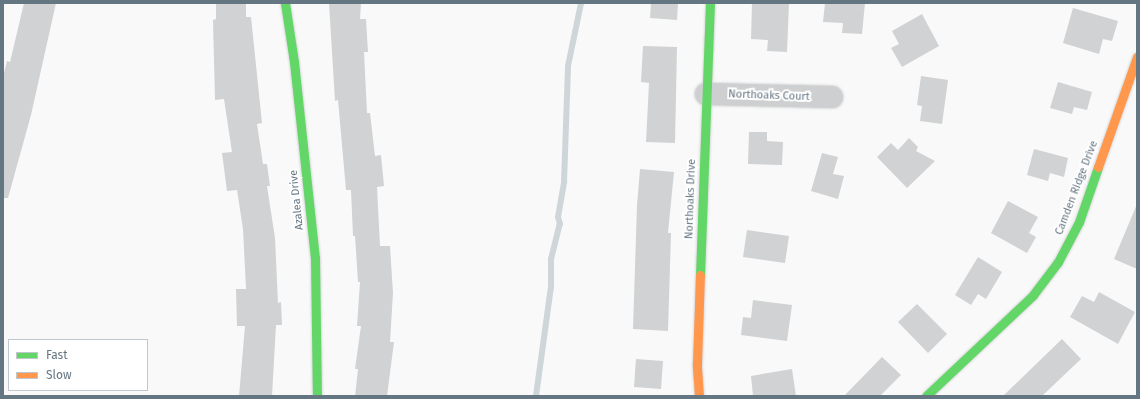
<!DOCTYPE html>
<html>
<head>
<meta charset="utf-8">
<style>
  body { margin:0 }
  #map { position:relative; width:1140px; height:399px; overflow:hidden; background:#f9f9f9; font-family:"Fira Sans",sans-serif }
  div>[style] { position:absolute }
  .stream>* { height:6px; margin:-3px; padding:0 3px; transform-origin:3px; border-radius:3px; background:#ced6d9 }
  .building>* { inset:0; background:#d0d2d3 }
  .roads { filter:drop-shadow(0 0 1px #d5d6d7) drop-shadow(0 0 1px #d5d6d7) }
  .street>* { height:22px; margin:-11px; padding:0 11px; transform-origin:11px; border-radius:11px; background:#cecfd0 }
  .fast>* { height:9px; margin:-4.5px; padding:0 4.5px; transform-origin:4.5px; border-radius:4.5px; background:#63d668 }
  .slow>* { height:9px; margin:-4.5px; padding:0 4.5px; transform-origin:4.5px; border-radius:4.5px; background:#ff974d }
  span { translate:-50% -50%; white-space:nowrap; text-align:center; line-height:1.15; -webkit-text-stroke:4px #fff; paint-order:stroke }
  .street-label { font-size:11px; color:#657683 }
  .frame { position:absolute; inset:0; border:4px solid #657683; pointer-events:none }
  .legend { position:absolute; left:8px; top:339px; width:140px; height:52px; box-sizing:border-box; background:#fff; border:1px solid #c1c8cd; margin:0; padding:5px 7px; list-style:none; font-size:12px; color:#657683 }
  .legend li { display:flex; align-items:center; gap:8px; height:20px }
  .legend b { width:20px; border:1px solid #c1c8cd }
</style>
</head>
<body>
<div id="map">
  <div class="stream">
    <i style="left:536px;top:396px;width:110px;rotate:-82.2deg"></i>
    <i style="left:551px;top:287px;width:28px;rotate:-90deg"></i>
    <i style="left:551px;top:259px;width:36px;rotate:-76deg"></i>
    <i style="left:560px;top:224px;width:7px;rotate:-106deg"></i>
    <i style="left:558px;top:217px;width:36px;rotate:-80deg"></i>
    <i style="left:564px;top:182px;width:116px;rotate:-88deg"></i>
    <i style="left:568px;top:66px;width:64px;rotate:-78.3deg"></i>
  </div>
  <div class="building">
    <i style="clip-path:polygon(24px 3px,56px 3px,31px 115px,8px 198px,3px 198px,3px 77px,7px 61px,10px 62px)"></i>
    <i style="clip-path:polygon(216px 3px,246px 3px,246px 17px,251px 17px,262px 123px,257px 124px,263px 164px,267px 164px,270px 186px,267px 186px,275px 238px,278px 303px,281px 302px,282px 325px,276px 325px,272px 396px,239px 396px,245px 326px,237px 326px,236px 289px,246px 289px,243px 229px,237px 190px,227px 191px,222px 153px,232px 152px,224px 99px,215px 100px,213px 20px,216px 19px)"></i>
    <i style="clip-path:polygon(329px 3px,361px 3px,360px 19px,366px 19px,368px 52px,364px 52px,367px 113px,370px 113px,375px 156px,381px 155px,384px 186px,377px 187px,380px 246px,390px 246px,393px 293px,390px 342px,394px 342px,387px 396px,355px 396px,358px 369px,355px 369px,361px 326px,357px 326px,360px 282px,358px 282px,355px 236px,353px 236px,351px 190px,346px 190px,338px 100px,335px 101px)"></i>
    <i style="clip-path:polygon(651px 3px,678px 3px,677px 20px,650px 18px)"></i>
    <i style="clip-path:polygon(752px 3px,789px 3px,787px 52px,767px 51px,768px 40px,751px 39px)"></i>
    <i style="clip-path:polygon(825px 3px,865px 3px,862px 34px,842px 33px,843px 23px,823px 22px)"></i>
    <i style="clip-path:polygon(1073px 8px,1118px 21px,1112px 41px,1103px 39px,1099px 54px,1063px 43px)"></i>
    <i style="clip-path:polygon(922px 14px,939px 46px,902px 67px,891px 48px,899px 44px,892px 31px)"></i>
    <i style="clip-path:polygon(643px 46px,677px 47px,675px 143px,646px 142px,649px 83px,641px 82px)"></i>
    <i style="clip-path:polygon(921px 76px,948px 80px,942px 124px,920px 121px,922px 106px,917px 105px)"></i>
    <i style="clip-path:polygon(1058px 82px,1092px 92px,1087px 110px,1074px 107px,1072px 114px,1050px 108px)"></i>
    <i style="clip-path:polygon(749px 132px,767px 132px,767px 141px,783px 142px,782px 165px,748px 164px)"></i>
    <i style="clip-path:polygon(909px 138px,918px 147px,916px 151px,935px 161px,907px 188px,877px 157px,891px 143px,898px 150px)"></i>
    <i style="clip-path:polygon(1034px 149px,1068px 158px,1064px 177px,1050px 173px,1048px 181px,1027px 175px)"></i>
    <i style="clip-path:polygon(822px 153px,838px 157px,833px 174px,844px 176px,838px 199px,811px 191px)"></i>
    <i style="clip-path:polygon(640px 169px,674px 172px,668px 233px,671px 233px,668px 331px,633px 329px,637px 205px)"></i>
    <i style="clip-path:polygon(1008px 201px,1038px 217px,1029px 233px,1036px 237px,1027px 253px,991px 233px)"></i>
    <i style="clip-path:polygon(1137px 204px,1137px 269px,1114px 259px)"></i>
    <i style="clip-path:polygon(747px 230px,789px 236px,785px 263px,743px 257px)"></i>
    <i style="clip-path:polygon(978px 257px,1002px 272px,986px 299px,978px 294px,971px 305px,955px 295px)"></i>
    <i style="clip-path:polygon(1099px 292px,1135px 312px,1118px 344px,1070px 317px,1082px 296px,1094px 302px)"></i>
    <i style="clip-path:polygon(753px 300px,792px 305px,787px 341px,741px 335px,743px 317px,751px 318px)"></i>
    <i style="clip-path:polygon(917px 304px,947px 334px,928px 353px,898px 322px)"></i>
    <i style="clip-path:polygon(1062px 339px,1081px 359px,1042px 396px,1003px 396px)"></i>
    <i style="clip-path:polygon(882px 357px,901px 375px,880px 396px,844px 396px)"></i>
    <i style="clip-path:polygon(636px 359px,663px 361px,661px 389px,634px 387px)"></i>
    <i style="clip-path:polygon(792px 369px,796px 396px,753px 396px,751px 376px)"></i>
  </div>
  <div class="roads">
    <div class="street">
      <i style="left:706px;top:94px;width:126px;rotate:1.4deg"></i>
    </div>
    <div class="fast">
      <i style="left:285px;top:3px;width:60px;rotate:81.3deg"></i>
      <i style="left:294px;top:62px;width:197px;rotate:83.9deg"></i>
      <i style="left:315px;top:258px;width:138px;rotate:89.2deg"></i>
      <i style="left:700px;top:275px;width:272px;rotate:-87.9deg"></i>
      <i style="left:926px;top:396px;width:147px;rotate:-43.3deg"></i>
      <i style="left:1033px;top:295px;width:41px;rotate:-52.9deg"></i>
      <i style="left:1058px;top:262px;width:45px;rotate:-62.3deg"></i>
      <i style="left:1079px;top:222px;width:58px;rotate:-70.9deg"></i>
    </div>
    <div class="slow">
      <i style="left:1098px;top:167px;width:117px;rotate:-70.5deg"></i>
      <i style="left:699px;top:396px;width:32px;rotate:-94deg"></i>
      <i style="left:697px;top:364px;width:89px;rotate:-88.1deg"></i>
    </div>
  </div>
  <div class="street-label">
    <span style="left:769px;top:96px;rotate:2deg">Northoaks Court</span>
    <span style="left:1077px;top:188px;rotate:-69deg">Camden Ridge Drive</span>
    <span style="left:691px;top:199px;rotate:-88deg">Northoaks Drive</span>
    <span style="left:297px;top:200px;rotate:-96deg">Azalea Drive</span>
  </div>
  <div class="frame"></div>
  <ul class="legend">
  <li><b style="height:5px;background:#63d668"></b>Fast</li>
  <li><b style="height:5px;background:#ff974d"></b>Slow</li>
  </ul>
</div>
</body>
</html>
